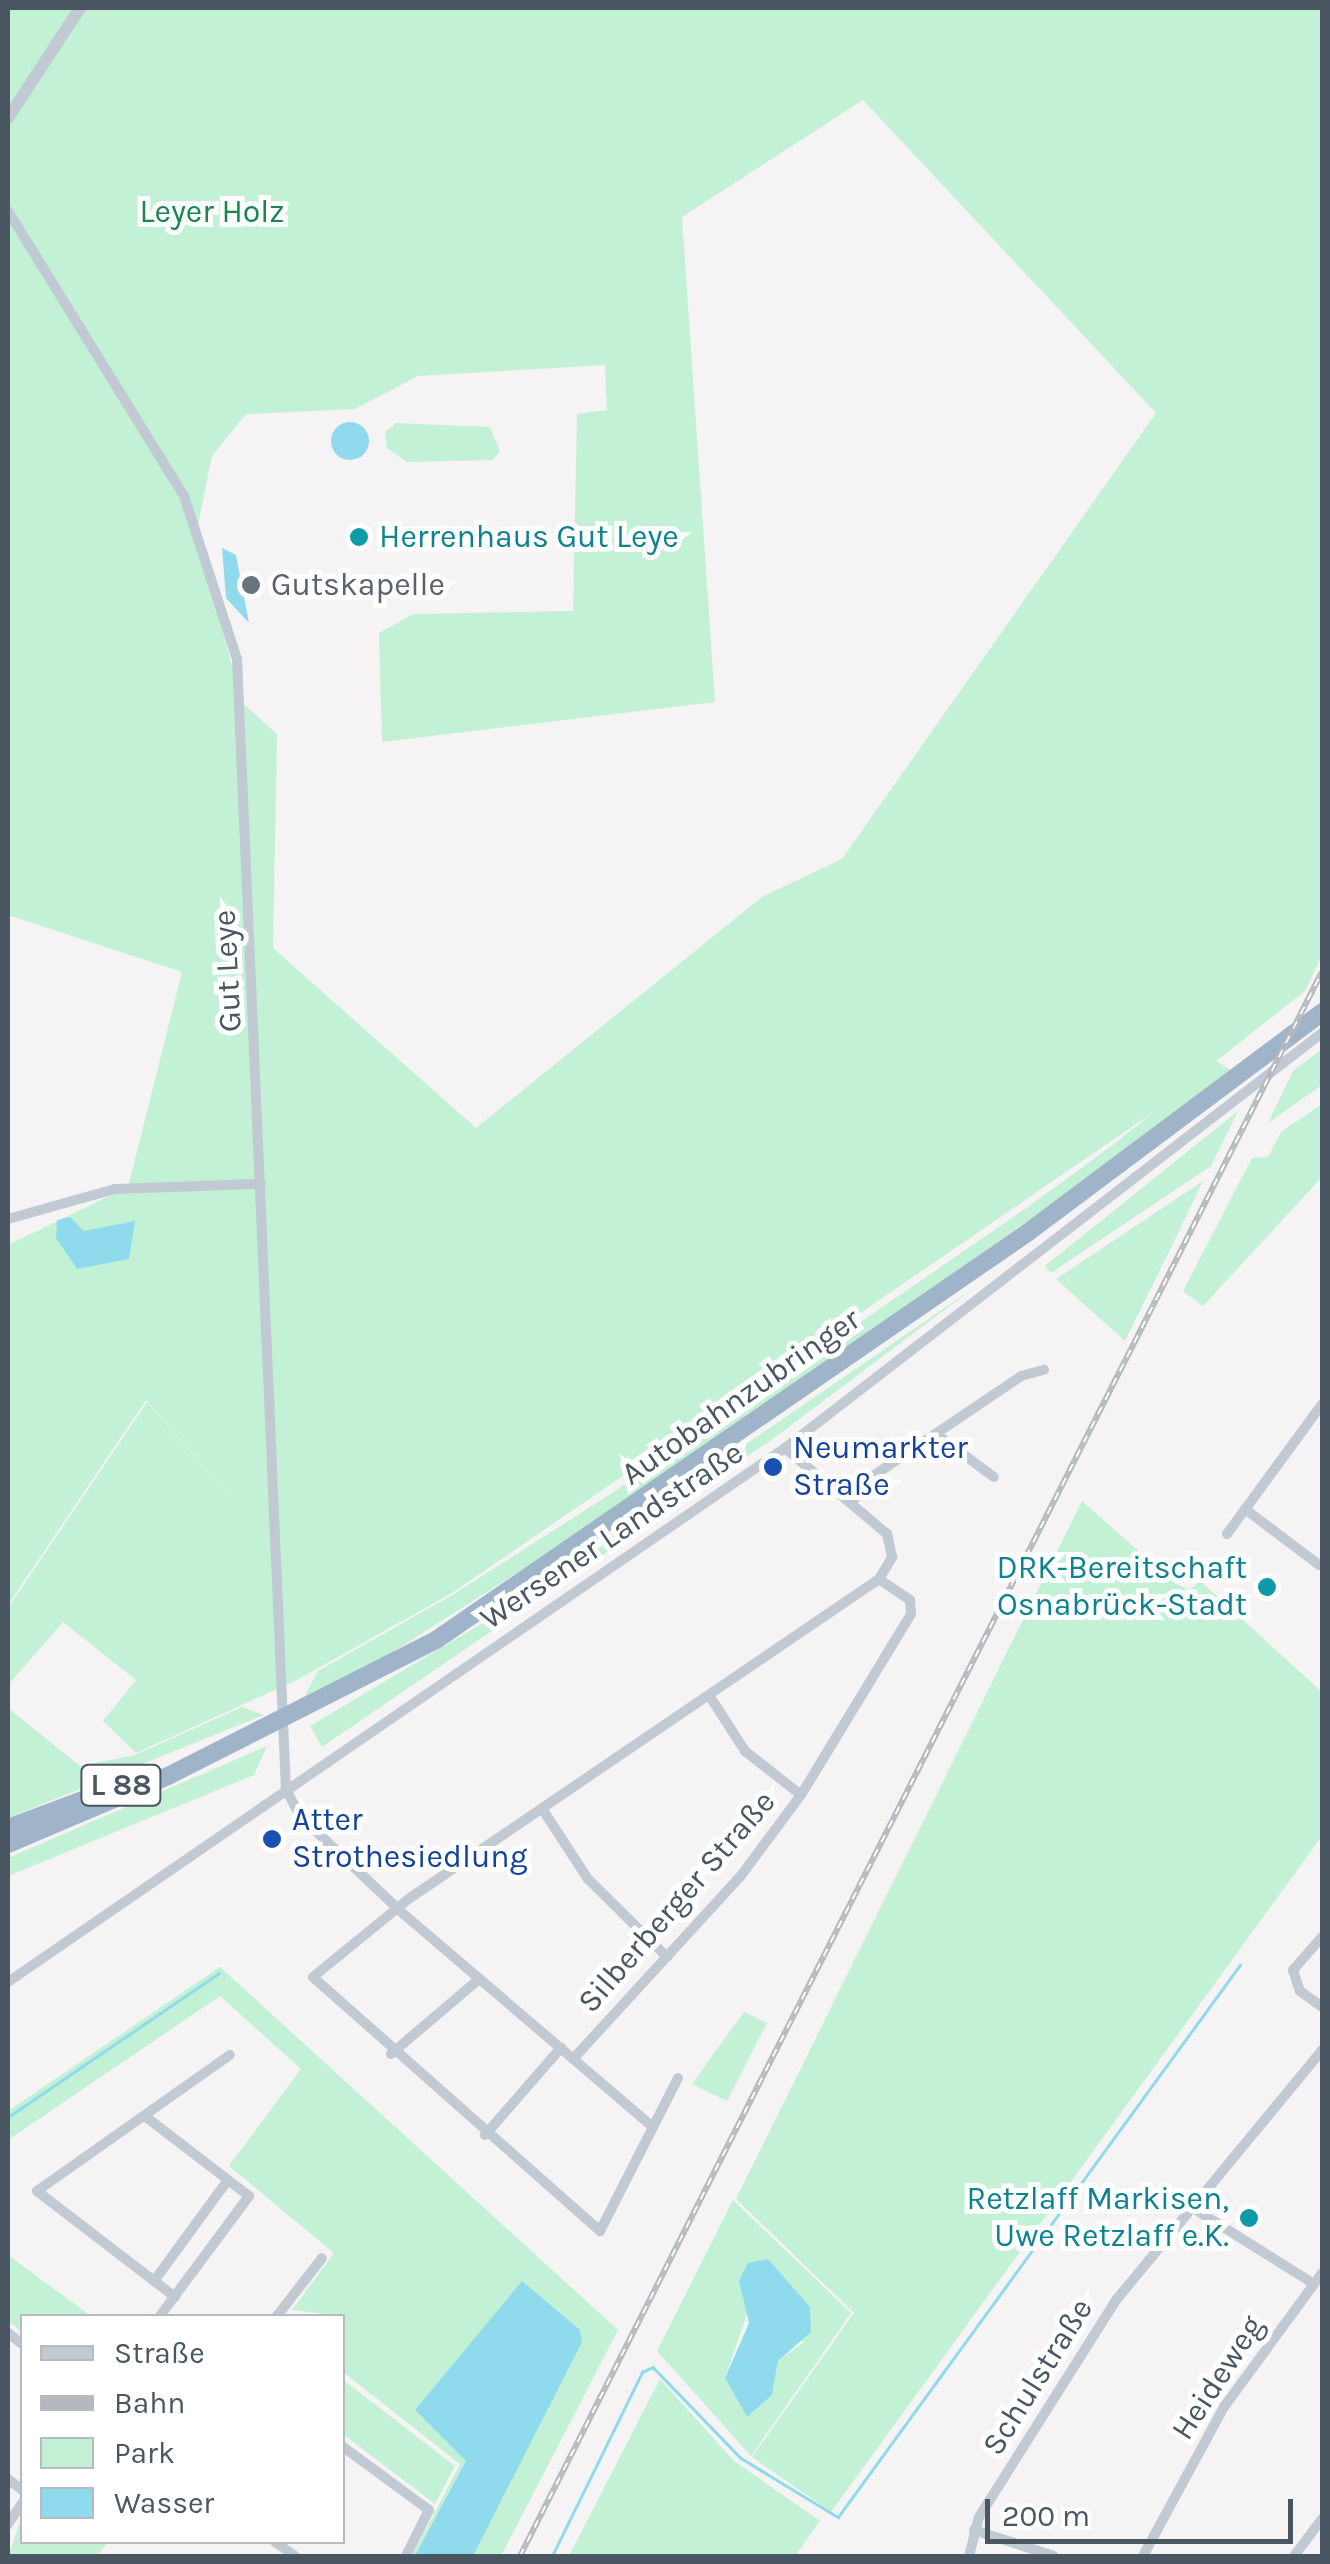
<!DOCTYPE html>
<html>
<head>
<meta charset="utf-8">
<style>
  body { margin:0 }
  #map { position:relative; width:1330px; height:2564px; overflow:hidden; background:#f5f3f3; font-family:Karla,sans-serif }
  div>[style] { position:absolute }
  .green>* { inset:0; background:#c3f1d5 }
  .water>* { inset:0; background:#90daee }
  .round { border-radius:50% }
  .stream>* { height:2.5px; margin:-1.25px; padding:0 1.25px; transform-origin:1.25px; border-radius:1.25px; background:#90daee }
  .minor>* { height:10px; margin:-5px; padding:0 5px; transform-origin:5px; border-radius:5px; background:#c1cad2 }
  .tertiary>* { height:12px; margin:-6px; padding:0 6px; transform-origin:6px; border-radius:6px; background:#c1cad2 }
  .trunk>* { height:18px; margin:-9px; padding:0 9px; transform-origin:9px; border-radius:9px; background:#9fb4c9 }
  .rail>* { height:6px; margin-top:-3px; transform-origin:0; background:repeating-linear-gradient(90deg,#fff 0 8px,#b5b8bd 0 16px); box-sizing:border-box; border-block:2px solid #b5b8bd }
  .dots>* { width:28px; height:28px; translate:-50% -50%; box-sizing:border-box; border:5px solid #fff; border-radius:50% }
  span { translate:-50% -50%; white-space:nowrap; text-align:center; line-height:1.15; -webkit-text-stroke:10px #fff; paint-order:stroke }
  .shield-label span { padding:2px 8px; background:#fff; border:2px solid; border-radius:8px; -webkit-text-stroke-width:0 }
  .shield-label { font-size:30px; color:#4a5661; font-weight:700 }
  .park-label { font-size:32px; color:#17864f }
  .culture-label { font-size:32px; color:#0d838f }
  .left { translate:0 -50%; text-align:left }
  .right { translate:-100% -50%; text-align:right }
  .worship-label { font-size:32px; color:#5b616d }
  .street-label { font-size:32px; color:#4a5661 }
  .transit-label { font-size:32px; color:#164399 }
  .frame { position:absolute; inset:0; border:10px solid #4a5661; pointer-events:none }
  .legend { position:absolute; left:20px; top:2314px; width:325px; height:230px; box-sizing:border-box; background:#fff; border:2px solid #b7bbc0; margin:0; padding:12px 18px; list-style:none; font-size:30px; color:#4a5661 }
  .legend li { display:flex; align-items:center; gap:20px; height:50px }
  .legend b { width:50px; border:2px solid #b7bbc0 }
  .scale { position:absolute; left:985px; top:2499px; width:308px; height:45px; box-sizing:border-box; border:5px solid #4a5661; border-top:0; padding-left:12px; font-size:30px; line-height:35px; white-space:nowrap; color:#4a5661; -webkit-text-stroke:8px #fff; paint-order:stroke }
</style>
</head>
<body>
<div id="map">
  <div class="green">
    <i style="clip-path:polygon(evenodd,8px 8px,1322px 8px,1322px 956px,1305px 991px,1216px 1061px,1232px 1071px,1120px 1156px,619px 1508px,377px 1662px,304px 1698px,318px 1671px,454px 1594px,609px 1495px,1025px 1209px,1113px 1145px,1155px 1111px,452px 1593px,297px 1680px,136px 1753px,103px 1721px,136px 1680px,63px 1622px,8px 1685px,8px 1608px,147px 1402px,257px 1527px,146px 1400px,8px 1605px,8px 1245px,128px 1187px,182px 972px,8px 915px,8px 8px,863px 100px,1156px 413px,842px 859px,762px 897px,476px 1128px,273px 948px,277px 734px,241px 702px,197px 530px,212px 456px,246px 414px,355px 409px,418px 376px,605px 365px,607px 410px,577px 414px,573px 611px,413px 614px,379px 633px,382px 742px,715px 702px,682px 217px,863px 100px)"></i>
    <i style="clip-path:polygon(396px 423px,490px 427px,500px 451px,493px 460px,407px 462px,387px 448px,385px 432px)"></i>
    <i style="clip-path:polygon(1322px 1049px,1322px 1085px,1268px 1123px,1293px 1071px)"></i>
    <i style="clip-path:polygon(1322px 1104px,1322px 1177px,1203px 1306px,1183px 1291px,1252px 1158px,1268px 1157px,1281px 1132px)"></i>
    <i style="clip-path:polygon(1238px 1111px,1211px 1166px,1051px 1273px,1045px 1266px)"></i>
    <i style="clip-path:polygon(1203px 1181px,1181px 1227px,1125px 1341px,1056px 1279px)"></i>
    <i style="clip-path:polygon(975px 1287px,774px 1438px,322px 1747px,310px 1726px,503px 1611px)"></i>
    <i style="clip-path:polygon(1082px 1501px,1176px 1584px,1190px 1590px,1200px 1581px,1322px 1692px,1322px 1836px,831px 2512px,752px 2457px,854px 2313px,736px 2199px)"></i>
    <i style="clip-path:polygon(242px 1707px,264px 1715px,8px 1818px,8px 1708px,80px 1766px,135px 1755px)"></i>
    <i style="clip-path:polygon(267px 1746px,254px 1775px,8px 1876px,8px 1858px)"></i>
    <i style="clip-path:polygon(220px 1967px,618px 2330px,501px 2556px,412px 2556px,460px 2464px,343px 2372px,342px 2316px,292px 2310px,334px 2253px,229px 2166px,301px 2069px,220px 1996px,8px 2140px,8px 2111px)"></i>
    <i style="clip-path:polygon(744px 2012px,767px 2023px,727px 2101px,692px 2084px)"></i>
    <i style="clip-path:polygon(evenodd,733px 2200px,851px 2313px,751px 2456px,657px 2351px,733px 2200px,748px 2311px,804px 2342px,778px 2361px,772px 2394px,747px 2417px,725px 2378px,748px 2311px)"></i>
    <i style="clip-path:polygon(8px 2255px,91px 2316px,22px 2316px,22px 2332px,8px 2321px)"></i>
    <i style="clip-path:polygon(342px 2379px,455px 2466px,435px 2504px,343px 2434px)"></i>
    <i style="clip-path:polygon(660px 2379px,734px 2461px,820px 2521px,795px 2556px,569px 2556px)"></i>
    <i style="clip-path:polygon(22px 2517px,22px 2542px,108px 2542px,97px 2556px,8px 2556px)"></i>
  </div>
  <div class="water">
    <i class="round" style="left:331px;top:422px;width:38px;height:38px"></i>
    <i style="clip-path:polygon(222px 548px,236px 555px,249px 623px,226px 598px)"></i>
    <i style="clip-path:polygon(70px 1217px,84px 1231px,135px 1221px,129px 1259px,77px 1269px,56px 1238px,57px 1220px)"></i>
    <i style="clip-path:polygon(768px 2259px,810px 2307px,811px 2332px,778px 2361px,772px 2395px,747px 2417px,725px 2378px,749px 2323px,739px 2281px,748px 2263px)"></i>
    <i style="clip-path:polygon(522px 2281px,580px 2330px,582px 2342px,473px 2556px,415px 2556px,466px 2461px,415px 2410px)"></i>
  </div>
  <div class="stream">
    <i style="left:8px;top:2117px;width:255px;rotate:-34.3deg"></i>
    <i style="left:552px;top:2556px;width:205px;rotate:-63.9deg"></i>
    <i style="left:642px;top:2372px;width:12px;rotate:-24deg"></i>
    <i style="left:653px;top:2367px;width:127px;rotate:46deg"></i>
    <i style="left:741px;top:2458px;width:114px;rotate:31.3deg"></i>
    <i style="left:838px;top:2517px;width:683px;rotate:-53.94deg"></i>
  </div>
  <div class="minor">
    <i style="left:8px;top:211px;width:335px;rotate:58.3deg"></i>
    <i style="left:184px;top:496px;width:171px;rotate:72deg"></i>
    <i style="left:237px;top:659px;width:1131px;rotate:87.52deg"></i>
    <i style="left:286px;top:1789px;width:30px;rotate:63deg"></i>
    <i style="left:300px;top:1816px;width:138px;rotate:43.5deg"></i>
    <i style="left:400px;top:1911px;width:331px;rotate:40.5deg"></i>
    <i style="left:8px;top:1219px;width:111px;rotate:-15.7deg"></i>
    <i style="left:115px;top:1189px;width:146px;rotate:-2deg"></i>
    <i style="left:936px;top:1434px;width:72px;rotate:36.6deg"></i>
    <i style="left:852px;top:1502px;width:33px;rotate:-51deg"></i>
    <i style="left:873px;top:1476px;width:179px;rotate:-34deg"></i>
    <i style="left:1021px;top:1376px;width:24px;rotate:-15deg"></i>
    <i style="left:1245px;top:1509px;width:93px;rotate:37.1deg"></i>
    <i style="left:1227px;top:1534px;width:161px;rotate:-53.8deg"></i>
    <i style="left:709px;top:1695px;width:67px;rotate:57.3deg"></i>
    <i style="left:745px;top:1751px;width:71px;rotate:38.2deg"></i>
    <i style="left:543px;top:1810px;width:82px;rotate:56.9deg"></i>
    <i style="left:588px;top:1879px;width:111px;rotate:44.6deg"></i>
    <i style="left:1322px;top:1937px;width:44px;rotate:131.3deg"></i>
    <i style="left:1293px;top:1970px;width:22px;rotate:72deg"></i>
    <i style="left:1300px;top:1991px;width:27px;rotate:36deg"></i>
    <i style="left:8px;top:1982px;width:943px;rotate:-34.5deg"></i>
    <i style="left:785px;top:1448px;width:679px;rotate:-37.7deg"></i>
    <i style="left:391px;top:2054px;width:116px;rotate:-40.4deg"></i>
    <i style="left:573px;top:2059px;width:247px;rotate:-47.5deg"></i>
    <i style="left:740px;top:1877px;width:102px;rotate:-53.4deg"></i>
    <i style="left:801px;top:1795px;width:212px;rotate:-58.7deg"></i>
    <i style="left:911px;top:1614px;width:14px;rotate:-94deg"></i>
    <i style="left:910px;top:1600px;width:37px;rotate:-146deg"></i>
    <i style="left:678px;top:2078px;width:172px;rotate:117deg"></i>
    <i style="left:600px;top:2231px;width:383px;rotate:-138.5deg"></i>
    <i style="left:313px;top:1977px;width:125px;rotate:-39.2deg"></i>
    <i style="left:410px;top:1898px;width:567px;rotate:-34.22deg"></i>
    <i style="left:879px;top:1579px;width:26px;rotate:-59deg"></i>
    <i style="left:892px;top:1557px;width:24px;rotate:-102deg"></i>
    <i style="left:887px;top:1534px;width:133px;rotate:-139.9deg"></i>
    <i style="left:146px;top:2117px;width:130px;rotate:37.5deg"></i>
    <i style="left:249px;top:2196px;width:149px;rotate:126.6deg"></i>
    <i style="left:485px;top:2135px;width:116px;rotate:-48.9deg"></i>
    <i style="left:1193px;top:2208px;width:139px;rotate:32.1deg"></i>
    <i style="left:154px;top:2281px;width:125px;rotate:-53.8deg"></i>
    <i style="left:175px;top:2297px;width:174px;rotate:-142.5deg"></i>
    <i style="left:37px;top:2191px;width:236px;rotate:-35.2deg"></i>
    <i style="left:277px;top:2316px;width:73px;rotate:-52.2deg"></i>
    <i style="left:8px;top:2333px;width:18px;rotate:38deg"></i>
    <i style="left:342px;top:2446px;width:108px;rotate:36.3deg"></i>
    <i style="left:429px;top:2510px;width:51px;rotate:116.6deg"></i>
    <i style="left:8px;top:2479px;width:18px;rotate:38deg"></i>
    <i style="left:8px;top:2524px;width:25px;rotate:-56deg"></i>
    <i style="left:974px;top:2530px;width:84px;rotate:18deg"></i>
    <i style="left:275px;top:2542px;width:24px;rotate:35deg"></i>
    <i style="left:969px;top:2556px;width:40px;rotate:-75.6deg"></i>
    <i style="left:979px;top:2517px;width:258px;rotate:-57.7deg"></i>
    <i style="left:1117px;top:2299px;width:323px;rotate:-50.5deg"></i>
    <i style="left:1143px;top:2556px;width:170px;rotate:-61.5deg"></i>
    <i style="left:1224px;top:2407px;width:166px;rotate:-53.8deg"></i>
    <i style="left:1294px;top:2556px;width:46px;rotate:-52.9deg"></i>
  </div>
  <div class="tertiary">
    <i style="left:8px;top:118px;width:131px;rotate:-56.8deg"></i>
  </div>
  <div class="trunk">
    <i style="left:8px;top:1828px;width:131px;rotate:-20.5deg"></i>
    <i style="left:8px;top:1844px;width:174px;rotate:-23deg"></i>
    <i style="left:168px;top:1776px;width:301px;rotate:-26.9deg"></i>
    <i style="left:436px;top:1640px;width:718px;rotate:-34.55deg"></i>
    <i style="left:1027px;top:1233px;width:369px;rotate:-36.8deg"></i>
  </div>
  <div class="rail">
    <i style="left:520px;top:2556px;width:1775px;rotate:-63.15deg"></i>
  </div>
  <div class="dots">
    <i style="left:359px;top:537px;background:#0f9aa8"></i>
    <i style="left:251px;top:585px;background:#6b7280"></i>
    <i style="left:773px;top:1467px;background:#1a4fb4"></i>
    <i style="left:1267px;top:1587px;background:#0f9aa8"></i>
    <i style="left:272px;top:1839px;background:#1a4fb4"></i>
    <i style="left:1249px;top:2218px;background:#0f9aa8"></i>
  </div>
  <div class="shield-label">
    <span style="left:121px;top:1785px">L 88</span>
  </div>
  <div class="park-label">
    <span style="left:212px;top:212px">Leyer Holz</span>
  </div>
  <div class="culture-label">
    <span class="left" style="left:379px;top:537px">Herrenhaus Gut Leye</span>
    <span class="right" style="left:1247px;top:1587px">DRK-Bereitschaft<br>Osnabrück-Stadt</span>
    <span class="right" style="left:1229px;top:2218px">Retzlaff Markisen,<br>Uwe Retzlaff e.K.</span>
  </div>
  <div class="worship-label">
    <span class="left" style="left:271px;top:585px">Gutskapelle</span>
  </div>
  <div class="street-label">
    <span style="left:228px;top:971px;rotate:-93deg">Gut Leye</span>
    <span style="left:741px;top:1397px;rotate:-35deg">Autobahnzubringer</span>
    <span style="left:612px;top:1536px;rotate:-34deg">Wersener Landstraße</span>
    <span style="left:677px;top:1902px;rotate:-49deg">Silberberger Straße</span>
    <span style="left:1038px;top:2377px;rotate:-58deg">Schulstraße</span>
    <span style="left:1218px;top:2378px;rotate:-57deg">Heideweg</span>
  </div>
  <div class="transit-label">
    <span class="left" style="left:793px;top:1467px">Neumarkter<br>Straße</span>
    <span class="left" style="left:292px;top:1839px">Atter<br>Strothesiedlung</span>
  </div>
  <div class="frame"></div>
  <ul class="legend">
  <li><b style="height:12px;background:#c1cad2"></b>Straße</li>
  <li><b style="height:12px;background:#b5b8bd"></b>Bahn</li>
  <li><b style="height:28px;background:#c3f1d5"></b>Park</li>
  <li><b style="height:28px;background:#90daee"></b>Wasser</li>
  </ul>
  <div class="scale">200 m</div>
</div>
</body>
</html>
